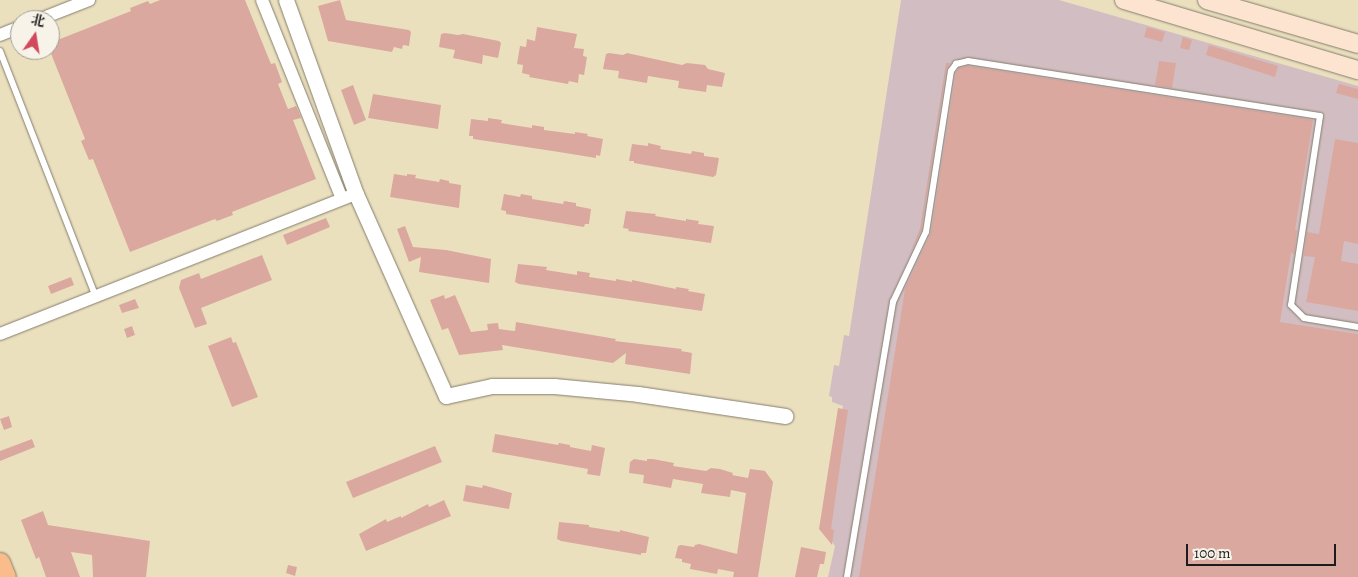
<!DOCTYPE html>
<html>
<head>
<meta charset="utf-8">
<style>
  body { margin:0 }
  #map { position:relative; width:1358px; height:577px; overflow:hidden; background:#ebe0be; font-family:Alegreya,"Noto Serif SC",serif }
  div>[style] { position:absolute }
  .industrial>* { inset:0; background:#d2bec2 }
  .building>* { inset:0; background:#dba89f }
  .roads { filter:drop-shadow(0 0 1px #847e6d) drop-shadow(0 0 1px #847e6d) }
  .service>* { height:6px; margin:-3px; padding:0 3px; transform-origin:3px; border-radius:3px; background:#fff }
  .minor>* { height:12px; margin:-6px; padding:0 6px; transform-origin:6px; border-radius:6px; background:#fff }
  .tertiary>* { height:15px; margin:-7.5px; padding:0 7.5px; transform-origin:7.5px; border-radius:7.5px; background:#fff }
  .secondary>* { height:18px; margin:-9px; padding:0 9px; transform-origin:9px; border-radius:9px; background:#fde4d0 }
  .primary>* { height:19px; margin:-9.5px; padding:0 9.5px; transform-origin:9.5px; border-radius:9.5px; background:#f9bc8a }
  span { translate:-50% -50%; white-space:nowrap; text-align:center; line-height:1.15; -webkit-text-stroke:4px #f7f3e8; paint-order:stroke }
  .north { position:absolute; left:10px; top:10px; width:50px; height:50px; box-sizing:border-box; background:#f7f3e8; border:1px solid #9f9d96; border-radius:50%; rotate:13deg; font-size:14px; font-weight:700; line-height:20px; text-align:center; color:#1c1c1c }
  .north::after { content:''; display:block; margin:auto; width:18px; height:22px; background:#d1495b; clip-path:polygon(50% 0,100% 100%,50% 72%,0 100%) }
  .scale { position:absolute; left:1186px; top:544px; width:150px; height:22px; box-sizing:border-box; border:2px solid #1c1c1c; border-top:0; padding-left:6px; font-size:15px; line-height:18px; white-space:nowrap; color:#1c1c1c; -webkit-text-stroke:4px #f7f3e8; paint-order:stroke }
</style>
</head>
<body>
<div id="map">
  <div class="industrial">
    <i style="clip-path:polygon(901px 0,1059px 0,1358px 86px,1358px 577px,828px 577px,835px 546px,823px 528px,843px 406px,832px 402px,832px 397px,829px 396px,834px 365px,839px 366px,844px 335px,849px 336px)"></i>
  </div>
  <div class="building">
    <i style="clip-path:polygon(160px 0,245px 0,271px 64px,275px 63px,282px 82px,278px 84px,288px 109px,296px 106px,301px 118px,293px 120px,316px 179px,232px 212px,233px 215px,217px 221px,215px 219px,130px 252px,93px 159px,89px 160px,81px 141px,85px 139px,50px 51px,50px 43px,131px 11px,130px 8px,148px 1px,150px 4px)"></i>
    <i style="clip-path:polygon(340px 0,346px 20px,409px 30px,411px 32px,409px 46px,403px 45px,402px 49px,394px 47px,392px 52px,328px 41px,318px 6px)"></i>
    <i style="clip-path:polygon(537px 27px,577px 34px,574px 48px,584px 49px,583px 56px,587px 57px,584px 75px,579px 74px,578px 83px,569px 81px,568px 84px,529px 77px,530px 75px,522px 73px,523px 65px,517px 64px,520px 46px,526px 47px,527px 39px,535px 41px)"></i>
    <i style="clip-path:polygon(1147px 27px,1165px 32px,1162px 42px,1144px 37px)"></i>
    <i style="clip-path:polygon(445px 33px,458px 35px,463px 34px,499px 41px,501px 43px,498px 58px,483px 55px,482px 64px,453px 58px,455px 50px,439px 47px,441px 34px)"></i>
    <i style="clip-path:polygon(1183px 37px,1192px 40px,1189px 50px,1180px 48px)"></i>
    <i style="clip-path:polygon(1209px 45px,1278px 66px,1275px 77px,1206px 55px)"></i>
    <i style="clip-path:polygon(609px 53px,623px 55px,627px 53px,682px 65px,687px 63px,705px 65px,708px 69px,725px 73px,722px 87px,707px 85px,706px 92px,678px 88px,679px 81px,648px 76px,647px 83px,618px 78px,619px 71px,603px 69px,606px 54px)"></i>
    <i style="clip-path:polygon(1159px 61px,1176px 63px,1172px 88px,1155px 85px)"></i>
    <i style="clip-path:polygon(946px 63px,950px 63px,946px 70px,921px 231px,910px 253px,920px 229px)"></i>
    <i style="clip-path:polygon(968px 66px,1313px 120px,1295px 230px,1297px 230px,1294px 254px,1291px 253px,1280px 322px,1358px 334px,1358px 577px,859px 577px,905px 289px,931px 233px,956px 73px,959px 68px)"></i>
    <i style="clip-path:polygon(1339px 84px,1358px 89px,1358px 99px,1336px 93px)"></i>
    <i style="clip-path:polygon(353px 85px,366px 120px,354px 125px,341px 90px)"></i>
    <i style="clip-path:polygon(373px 94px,441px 105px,438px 129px,368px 118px)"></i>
    <i style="clip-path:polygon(488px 118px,502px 120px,501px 123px,532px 128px,532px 125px,544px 127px,544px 130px,575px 134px,575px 132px,588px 134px,587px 136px,603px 139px,600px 156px,596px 155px,596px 158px,559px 152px,473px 139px,473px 136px,469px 136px,471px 119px,488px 121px)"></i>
    <i style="clip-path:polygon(1335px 139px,1358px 143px,1358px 244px,1344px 241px,1341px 261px,1358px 264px,1358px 311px,1306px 302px,1315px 257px,1304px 256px,1307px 232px,1319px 234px)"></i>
    <i style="clip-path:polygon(648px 143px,661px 146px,660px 149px,691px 154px,692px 151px,704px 153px,704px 156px,719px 158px,716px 175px,713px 177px,634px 163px,634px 161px,629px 161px,632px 144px,648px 146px)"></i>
    <i style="clip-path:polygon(394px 174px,407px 176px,407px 174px,416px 175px,415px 178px,439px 182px,440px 179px,449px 181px,449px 183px,461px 185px,459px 208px,390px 197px)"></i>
    <i style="clip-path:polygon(504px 194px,520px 197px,521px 194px,532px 196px,532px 199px,563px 204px,564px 201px,576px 203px,576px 206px,591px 209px,589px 224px,585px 224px,584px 227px,506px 214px,506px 211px,501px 210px)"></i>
    <i style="clip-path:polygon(626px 211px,656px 214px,655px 216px,686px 221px,686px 219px,699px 221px,698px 224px,714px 226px,711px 243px,628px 231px,629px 229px,623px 228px)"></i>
    <i style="clip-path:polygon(326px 218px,330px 227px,287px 245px,283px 235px)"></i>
    <i style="clip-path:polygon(405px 226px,413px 247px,446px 250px,491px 259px,489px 283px,419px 272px,421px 257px,409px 262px,397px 229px)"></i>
    <i style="clip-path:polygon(262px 255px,272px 280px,201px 308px,207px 324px,195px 328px,179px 288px,181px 280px,199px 273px,201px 279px)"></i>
    <i style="clip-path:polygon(518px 264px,547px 267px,546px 270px,577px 275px,577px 271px,590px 273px,589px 277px,616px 281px,616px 279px,632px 282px,632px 280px,676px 289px,676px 287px,689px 289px,688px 291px,705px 294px,702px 311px,519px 284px,515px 282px)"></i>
    <i style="clip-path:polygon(71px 277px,74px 285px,51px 294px,48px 286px)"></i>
    <i style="clip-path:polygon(444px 295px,445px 299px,455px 295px,471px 332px,488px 330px,487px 324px,498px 323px,499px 329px,515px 331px,516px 322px,616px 339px,615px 341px,682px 349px,681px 351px,692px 353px,690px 374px,625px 364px,626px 353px,613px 363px,502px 345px,503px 350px,459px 355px,448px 328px,442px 330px,430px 300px)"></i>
    <i style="clip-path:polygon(135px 299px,139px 308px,122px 313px,119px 305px)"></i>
    <i style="clip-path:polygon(132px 326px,135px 335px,127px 338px,124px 329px)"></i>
    <i style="clip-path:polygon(231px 337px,233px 343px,236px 342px,258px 397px,232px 407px,208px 346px)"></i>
    <i style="clip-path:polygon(838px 408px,848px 410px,831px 529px,834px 530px,832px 545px,819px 529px)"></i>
    <i style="clip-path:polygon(9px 416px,12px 427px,4px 430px,0 419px)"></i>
    <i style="clip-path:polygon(495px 434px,558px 445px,559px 443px,570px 445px,570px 447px,591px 451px,592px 445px,605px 448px,600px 476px,587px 474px,588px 469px,492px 452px)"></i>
    <i style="clip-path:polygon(32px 439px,35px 447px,0 461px,0 451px)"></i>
    <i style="clip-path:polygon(435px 446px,442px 462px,353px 498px,346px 482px)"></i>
    <i style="clip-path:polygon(634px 459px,647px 461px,647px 459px,653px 459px,674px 463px,673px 466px,706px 471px,711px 468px,720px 469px,733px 473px,732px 475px,748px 478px,750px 469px,765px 471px,773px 482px,758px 577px,733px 577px,734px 572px,718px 569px,717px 574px,690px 569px,691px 564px,682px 562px,682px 559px,675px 558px,678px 546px,681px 545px,694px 547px,695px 545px,699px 544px,737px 554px,746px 493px,731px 490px,730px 497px,701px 493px,703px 484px,673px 479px,671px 488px,643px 483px,644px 475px,629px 473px,630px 462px)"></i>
    <i style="clip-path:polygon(466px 485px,482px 488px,483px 485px,512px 493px,509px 509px,463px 501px)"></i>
    <i style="clip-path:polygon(444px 500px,451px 516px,366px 551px,359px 534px,386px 519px,387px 522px,401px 516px,401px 518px,428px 504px,429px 507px)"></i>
    <i style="clip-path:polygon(43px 511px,48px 525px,150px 541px,146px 577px,93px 577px,92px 555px,71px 552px,80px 577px,46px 577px,39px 557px,36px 559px,21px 520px)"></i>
    <i style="clip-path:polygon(559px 522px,589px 525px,589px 527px,620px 532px,620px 530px,649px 537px,646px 553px,641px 553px,641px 555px,561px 541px,557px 539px)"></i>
    <i style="clip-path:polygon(801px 547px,826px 552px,824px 564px,820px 564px,817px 577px,795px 577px)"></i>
    <i style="clip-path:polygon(288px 565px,297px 567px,295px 576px,286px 573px)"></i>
  </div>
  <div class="roads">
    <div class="service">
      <i style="left:0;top:51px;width:264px;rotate:68.7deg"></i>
      <i style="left:847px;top:577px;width:279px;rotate:-80.5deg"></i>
      <i style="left:893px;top:302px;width:77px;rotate:-64.8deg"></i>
      <i style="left:926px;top:232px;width:163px;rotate:-81.2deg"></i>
      <i style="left:951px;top:71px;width:9px;rotate:-54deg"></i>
      <i style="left:956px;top:64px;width:12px;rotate:-14deg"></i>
      <i style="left:968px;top:61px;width:356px;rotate:8.9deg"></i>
      <i style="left:1320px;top:116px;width:191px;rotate:98.7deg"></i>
      <i style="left:1291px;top:305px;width:18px;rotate:45deg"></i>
      <i style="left:1304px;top:318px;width:55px;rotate:9.5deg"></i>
    </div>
    <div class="minor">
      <i style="left:262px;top:0;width:214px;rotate:68.1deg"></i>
      <i style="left:38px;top:20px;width:55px;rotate:-21.4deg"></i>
      <i style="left:0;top:35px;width:22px;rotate:-22deg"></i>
      <i style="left:0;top:334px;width:383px;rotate:-21.5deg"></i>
    </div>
    <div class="tertiary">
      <i style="left:286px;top:0;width:206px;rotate:70.2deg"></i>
      <i style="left:356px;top:194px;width:221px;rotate:66deg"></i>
      <i style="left:446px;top:396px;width:47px;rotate:-12.3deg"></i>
      <i style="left:492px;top:386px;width:62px"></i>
      <i style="left:554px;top:386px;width:84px;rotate:5.4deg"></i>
      <i style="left:638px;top:394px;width:149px;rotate:8.5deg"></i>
    </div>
    <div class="secondary">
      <i style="left:1124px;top:0;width:244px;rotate:16.7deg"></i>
      <i style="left:1207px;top:0;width:157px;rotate:16.2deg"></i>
    </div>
    <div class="primary">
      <i style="left:0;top:562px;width:16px;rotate:68deg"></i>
    </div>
  </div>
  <div class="north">北</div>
  <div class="scale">100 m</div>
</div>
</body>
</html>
